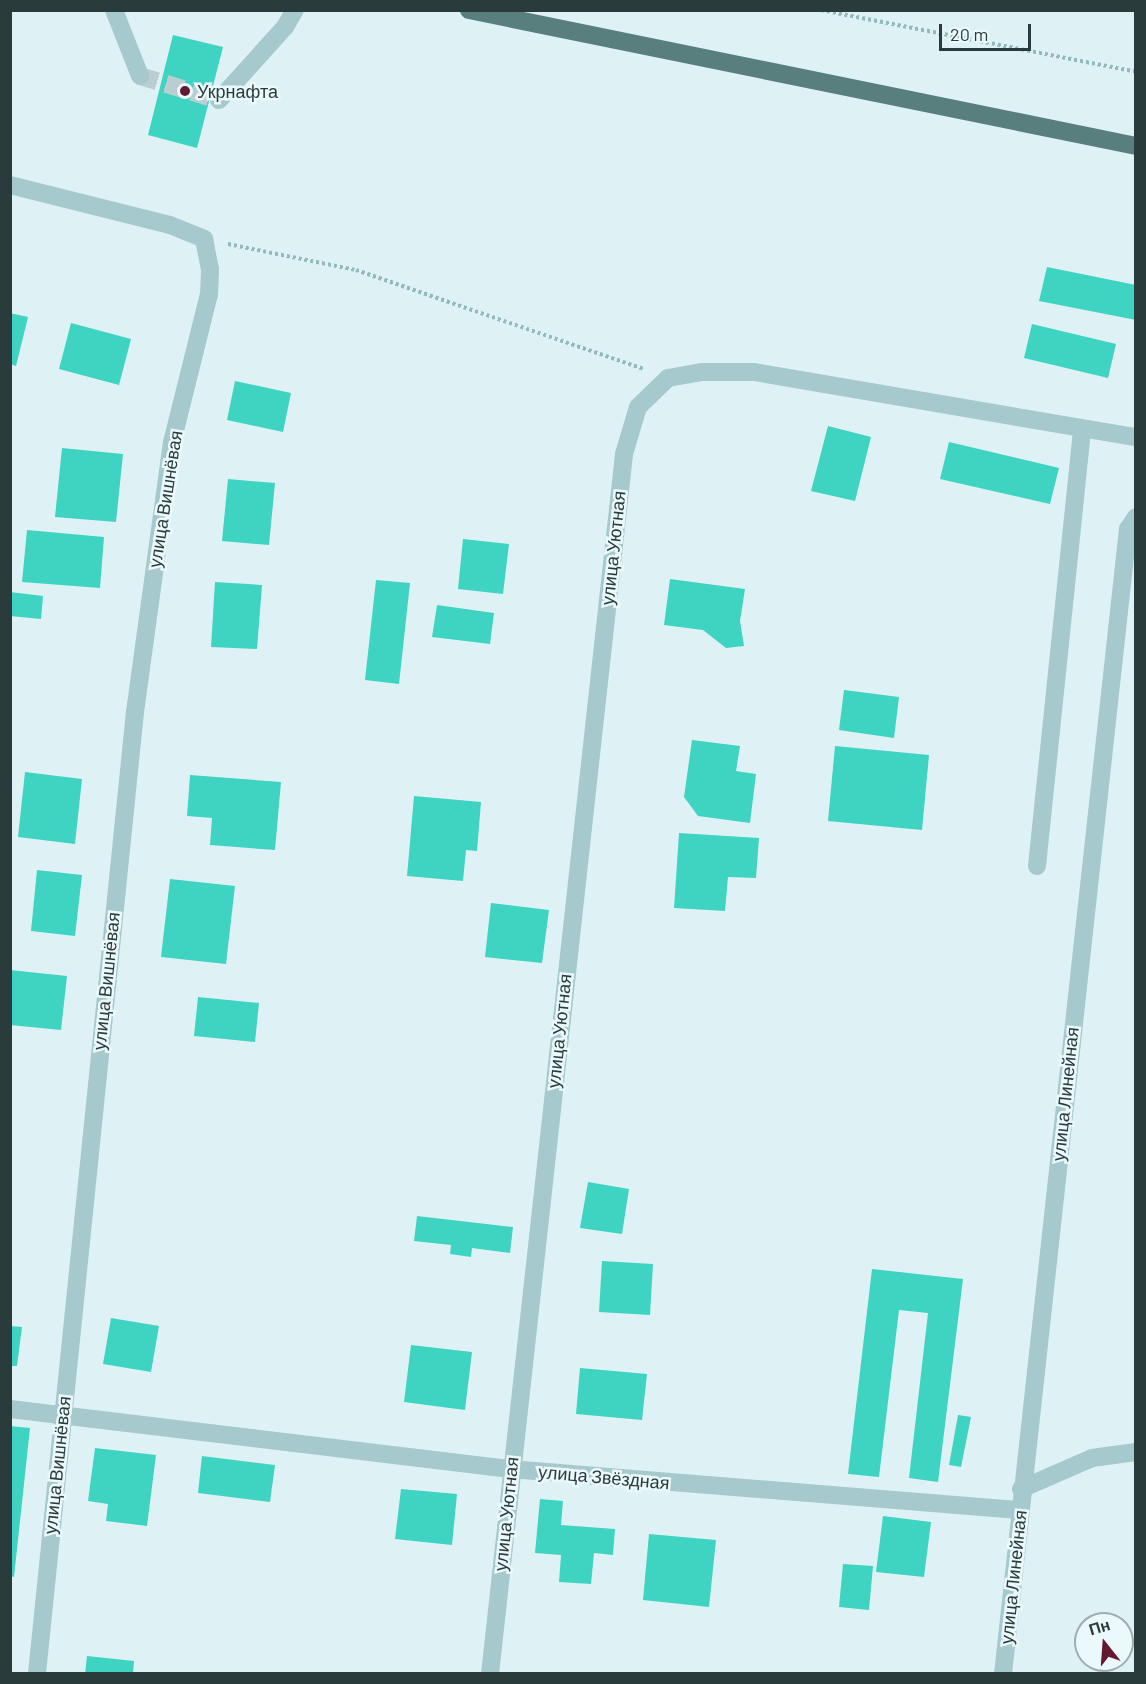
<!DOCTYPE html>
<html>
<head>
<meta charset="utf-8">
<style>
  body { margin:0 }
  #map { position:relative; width:1146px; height:1684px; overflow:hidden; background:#def2f6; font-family:Barlow,sans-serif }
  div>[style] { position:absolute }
  .building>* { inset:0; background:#3ed4c1 }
  .minor-tunnel>* { height:18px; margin-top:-9px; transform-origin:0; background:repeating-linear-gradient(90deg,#baced1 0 18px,transparent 0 27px) }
  .path>* { height:4px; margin-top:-2px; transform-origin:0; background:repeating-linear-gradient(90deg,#92b9bc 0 3px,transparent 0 6px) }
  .minor>* { height:18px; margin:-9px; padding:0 9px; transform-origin:9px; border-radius:9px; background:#a5c9cd }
  .major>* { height:18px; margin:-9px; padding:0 9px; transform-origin:9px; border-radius:9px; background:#587f7e }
  .dots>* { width:16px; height:16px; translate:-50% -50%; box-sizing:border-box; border:3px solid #ecf9fc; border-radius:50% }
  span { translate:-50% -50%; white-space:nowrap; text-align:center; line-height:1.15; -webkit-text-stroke:5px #ecf9fc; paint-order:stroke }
  .poi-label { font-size:18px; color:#293c3b }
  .left { translate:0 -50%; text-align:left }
  .street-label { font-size:18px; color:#293c3b }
  .frame { position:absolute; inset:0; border:12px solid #293c3b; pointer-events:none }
  .north { position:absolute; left:1074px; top:1612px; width:60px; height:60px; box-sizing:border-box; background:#ecf9fc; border:2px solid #9eadaf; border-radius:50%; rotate:343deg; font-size:16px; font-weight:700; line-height:24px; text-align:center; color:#293c3b }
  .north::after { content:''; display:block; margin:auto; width:21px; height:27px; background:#63192f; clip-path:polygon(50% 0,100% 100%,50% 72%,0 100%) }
  .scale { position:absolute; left:939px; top:24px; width:92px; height:27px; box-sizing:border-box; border:3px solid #293c3b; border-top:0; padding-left:8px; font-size:18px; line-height:21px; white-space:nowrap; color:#293c3b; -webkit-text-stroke:4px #ecf9fc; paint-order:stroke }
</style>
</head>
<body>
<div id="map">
  <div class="building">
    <i style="clip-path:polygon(173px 35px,223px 47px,197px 148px,148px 135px)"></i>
    <i style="clip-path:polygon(1047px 267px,1136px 285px,1136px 320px,1039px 301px)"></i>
    <i style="clip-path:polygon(10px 313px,28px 317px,16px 366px,10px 364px)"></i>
    <i style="clip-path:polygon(71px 323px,131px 339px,119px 385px,59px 369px)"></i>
    <i style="clip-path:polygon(1032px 324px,1116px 344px,1108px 378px,1024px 358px)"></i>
    <i style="clip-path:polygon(235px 381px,291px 393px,283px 432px,227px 420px)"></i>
    <i style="clip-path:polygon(828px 426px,871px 437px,855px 501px,811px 491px)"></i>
    <i style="clip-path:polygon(949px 442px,1059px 468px,1050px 504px,940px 479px)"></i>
    <i style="clip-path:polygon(62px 448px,123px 454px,116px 522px,55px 517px)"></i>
    <i style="clip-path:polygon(228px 479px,275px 483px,269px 545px,222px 541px)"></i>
    <i style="clip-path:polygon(27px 530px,104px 537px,100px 588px,22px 582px)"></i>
    <i style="clip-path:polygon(463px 539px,509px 544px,503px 594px,458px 589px)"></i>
    <i style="clip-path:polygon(670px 579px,745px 589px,740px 621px,744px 646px,726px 648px,703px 630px,664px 625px)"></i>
    <i style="clip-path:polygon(376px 580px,410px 583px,399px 684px,365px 680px)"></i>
    <i style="clip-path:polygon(215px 582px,262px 585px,257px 649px,211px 647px)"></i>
    <i style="clip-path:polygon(10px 592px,43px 596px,41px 619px,10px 616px)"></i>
    <i style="clip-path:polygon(437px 605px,494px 613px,490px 644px,432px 637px)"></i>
    <i style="clip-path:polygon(844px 690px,899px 697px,894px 738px,839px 730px)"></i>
    <i style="clip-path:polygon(692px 740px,740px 746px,736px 771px,756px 774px,750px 823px,698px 816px,684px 797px)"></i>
    <i style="clip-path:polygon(835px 746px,929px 755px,922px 830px,828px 821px)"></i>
    <i style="clip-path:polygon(25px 772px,82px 779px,75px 844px,18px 837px)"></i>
    <i style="clip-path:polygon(190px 775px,281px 782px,275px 850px,210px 845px,212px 818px,187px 816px)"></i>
    <i style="clip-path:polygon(414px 796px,481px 802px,477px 851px,466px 850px,463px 881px,407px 876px)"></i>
    <i style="clip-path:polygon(679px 833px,759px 838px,756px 878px,728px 877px,725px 911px,674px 908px)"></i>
    <i style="clip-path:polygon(37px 870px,82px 875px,75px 936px,31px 931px)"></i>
    <i style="clip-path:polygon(170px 879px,235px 886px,226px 964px,161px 957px)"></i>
    <i style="clip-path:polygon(491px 903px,549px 910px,542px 963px,485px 957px)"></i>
    <i style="clip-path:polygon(10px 970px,67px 976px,61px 1030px,10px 1025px)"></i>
    <i style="clip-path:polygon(198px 997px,259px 1003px,255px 1042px,194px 1036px)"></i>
    <i style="clip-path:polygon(588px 1182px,629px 1189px,622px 1234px,580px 1228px)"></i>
    <i style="clip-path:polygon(417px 1216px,513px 1227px,510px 1253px,472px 1248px,471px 1257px,450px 1254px,451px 1245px,414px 1241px)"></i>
    <i style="clip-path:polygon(602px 1261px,653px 1264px,650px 1315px,599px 1312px)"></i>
    <i style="clip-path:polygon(872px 1269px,963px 1279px,938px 1482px,909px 1478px,928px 1313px,899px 1310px,879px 1477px,848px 1474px)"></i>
    <i style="clip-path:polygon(111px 1318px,159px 1326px,151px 1372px,103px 1364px)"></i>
    <i style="clip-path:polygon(10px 1326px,22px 1327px,17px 1366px,10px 1366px)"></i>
    <i style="clip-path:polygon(411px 1345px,472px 1352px,465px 1410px,404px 1402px)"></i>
    <i style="clip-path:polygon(580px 1368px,647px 1374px,642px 1420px,576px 1414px)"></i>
    <i style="clip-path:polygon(958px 1415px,971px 1417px,961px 1467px,949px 1465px)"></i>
    <i style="clip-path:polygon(10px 1426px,30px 1428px,14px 1577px,10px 1576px)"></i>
    <i style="clip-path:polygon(95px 1448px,156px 1455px,147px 1526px,106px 1521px,108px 1504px,88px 1501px)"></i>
    <i style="clip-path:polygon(202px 1456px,275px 1465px,270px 1502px,198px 1493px)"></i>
    <i style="clip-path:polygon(401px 1489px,457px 1494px,452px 1545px,395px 1539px)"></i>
    <i style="clip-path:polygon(540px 1499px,563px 1501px,561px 1525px,615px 1529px,613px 1555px,594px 1553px,591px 1584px,559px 1582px,561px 1555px,535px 1553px)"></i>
    <i style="clip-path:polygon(883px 1516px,931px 1522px,924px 1577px,876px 1572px)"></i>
    <i style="clip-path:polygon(649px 1534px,716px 1540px,709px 1607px,643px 1600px)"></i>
    <i style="clip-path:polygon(843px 1564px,873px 1566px,869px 1610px,839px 1607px)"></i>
    <i style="clip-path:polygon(87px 1656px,134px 1661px,133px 1674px,85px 1674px)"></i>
  </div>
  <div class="minor-tunnel">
    <i style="left:140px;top:76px;width:83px;rotate:16.9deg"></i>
  </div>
  <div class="path">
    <i style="left:821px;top:10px;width:321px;rotate:11.1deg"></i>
    <i style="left:228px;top:244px;width:131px;rotate:11.5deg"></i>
    <i style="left:356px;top:270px;width:304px;rotate:19deg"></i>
  </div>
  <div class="minor">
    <i style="left:114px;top:10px;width:71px;rotate:68.5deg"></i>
    <i style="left:219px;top:100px;width:98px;rotate:-47.9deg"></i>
    <i style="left:285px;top:27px;width:20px;rotate:-60deg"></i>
    <i style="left:10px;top:185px;width:165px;rotate:14deg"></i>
    <i style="left:170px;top:225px;width:37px;rotate:22deg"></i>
    <i style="left:204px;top:239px;width:31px;rotate:79deg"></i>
    <i style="left:210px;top:269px;width:25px;rotate:92deg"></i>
    <i style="left:209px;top:294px;width:153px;rotate:104deg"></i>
    <i style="left:172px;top:442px;width:273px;rotate:97.8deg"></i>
    <i style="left:135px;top:712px;width:967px;rotate:95.82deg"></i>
    <i style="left:1037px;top:866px;width:438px;rotate:-84.1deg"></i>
    <i style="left:10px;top:1409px;width:504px;rotate:6.84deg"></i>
    <i style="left:510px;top:1469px;width:511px;rotate:4.61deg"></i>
    <i style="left:1021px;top:1489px;width:77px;rotate:-23.6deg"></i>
    <i style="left:1092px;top:1458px;width:44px;rotate:-7.8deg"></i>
    <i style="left:490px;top:1674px;width:1227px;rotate:-83.73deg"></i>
    <i style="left:624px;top:454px;width:49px;rotate:-73.4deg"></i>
    <i style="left:638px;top:407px;width:42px;rotate:-44deg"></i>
    <i style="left:668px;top:378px;width:35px;rotate:-10deg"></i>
    <i style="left:702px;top:372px;width:52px"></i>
    <i style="left:754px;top:372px;width:387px;rotate:9.7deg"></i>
    <i style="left:1003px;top:1674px;width:1152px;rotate:-83.77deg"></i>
    <i style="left:1128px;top:529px;width:14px;rotate:-56deg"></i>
  </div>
  <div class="major">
    <i style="left:469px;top:10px;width:681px;rotate:11.52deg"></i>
  </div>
  <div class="dots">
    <i style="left:185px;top:91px;background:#63192f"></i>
  </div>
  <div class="poi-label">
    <span class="left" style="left:197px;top:91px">Укрнафта</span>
  </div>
  <div class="street-label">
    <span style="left:165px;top:499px;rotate:-81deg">улица Вишнёвая</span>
    <span style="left:613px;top:548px;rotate:-84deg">улица Уютная</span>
    <span style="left:106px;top:981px;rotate:-84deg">улица Вишнёвая</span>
    <span style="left:559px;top:1031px;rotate:-84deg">улица Уютная</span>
    <span style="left:1065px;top:1094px;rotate:-84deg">улица Линейная</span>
    <span style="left:57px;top:1465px;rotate:-84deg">улица Вишнёвая</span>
    <span style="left:604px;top:1477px;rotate:5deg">улица Звёздная</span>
    <span style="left:506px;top:1514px;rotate:-84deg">улица Уютная</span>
    <span style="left:1013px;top:1577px;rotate:-84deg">улица Линейная</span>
  </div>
  <div class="frame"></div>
  <div class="north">Пн</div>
  <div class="scale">20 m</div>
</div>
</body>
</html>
